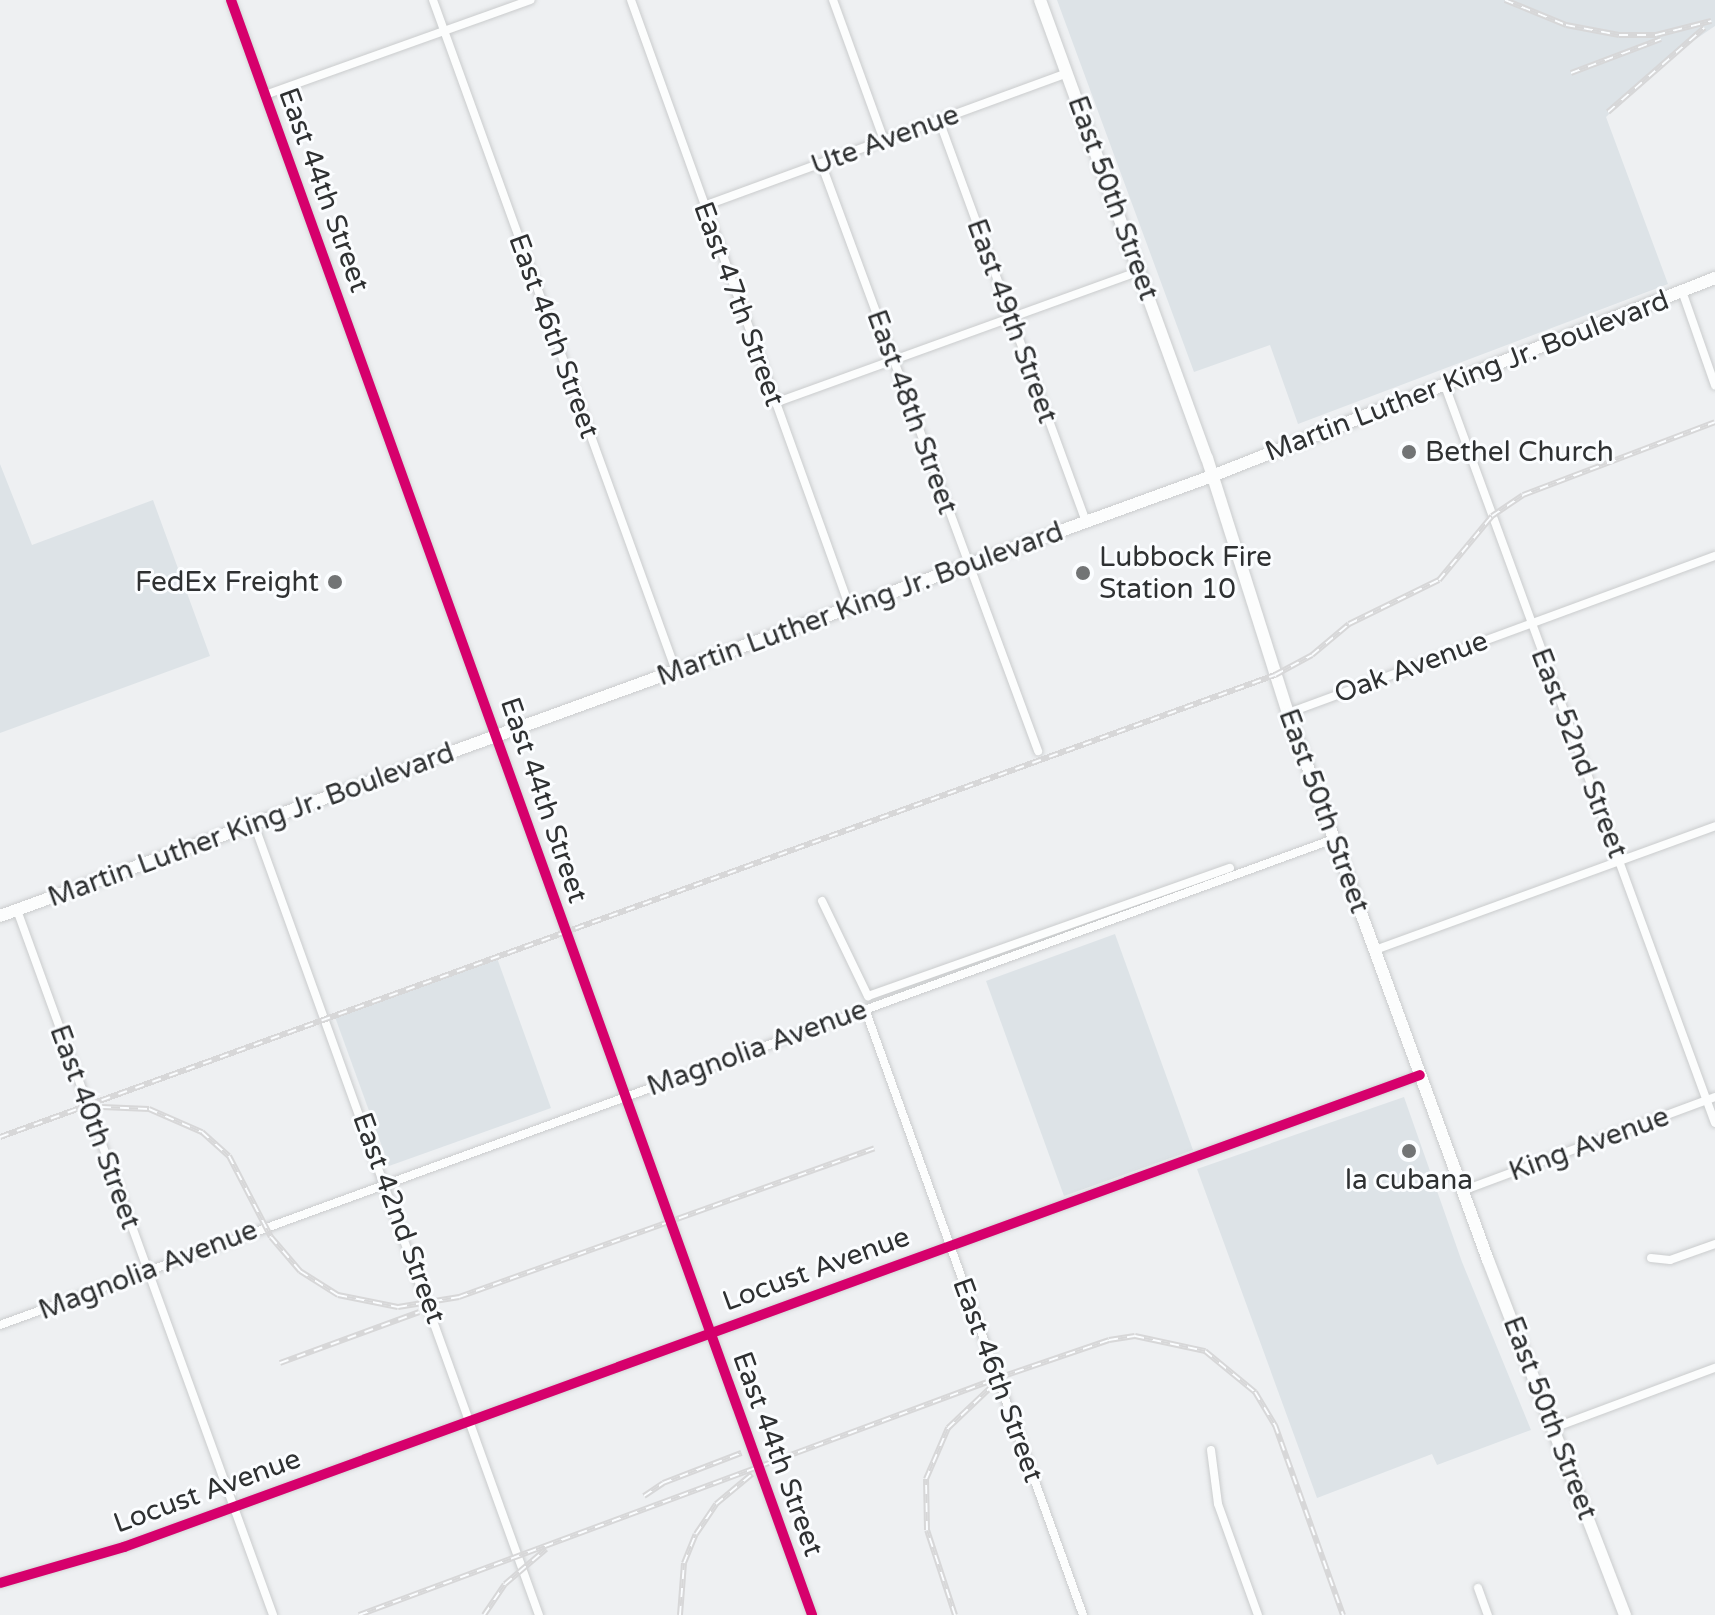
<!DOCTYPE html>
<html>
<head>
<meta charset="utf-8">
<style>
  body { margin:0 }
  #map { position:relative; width:1715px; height:1615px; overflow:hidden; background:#eef0f2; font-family:"Varela Round",sans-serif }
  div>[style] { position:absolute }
  .built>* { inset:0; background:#dde3e7 }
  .roads { filter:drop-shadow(0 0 2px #cacccd) drop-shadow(0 0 2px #cacccd) }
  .street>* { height:8px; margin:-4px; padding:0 4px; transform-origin:4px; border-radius:4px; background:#fcfdfd }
  .secondary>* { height:12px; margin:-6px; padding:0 6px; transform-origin:6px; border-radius:6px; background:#fcfdfd }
  .rail>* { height:6px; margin-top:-3px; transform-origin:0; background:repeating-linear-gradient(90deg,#fbfdff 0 9px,#d7d7d8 0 18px); box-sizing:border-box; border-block:2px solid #d7d7d8 }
  .cycleway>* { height:10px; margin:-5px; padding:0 5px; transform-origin:5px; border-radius:5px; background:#d6006c }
  .dots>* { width:22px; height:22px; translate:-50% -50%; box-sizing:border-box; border:4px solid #fbfdff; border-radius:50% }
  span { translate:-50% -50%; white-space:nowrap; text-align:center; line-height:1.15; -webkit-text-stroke:6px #fbfdff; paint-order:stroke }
  .street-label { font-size:28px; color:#2f3132 }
  .poi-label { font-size:28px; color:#2f3132 }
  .left { translate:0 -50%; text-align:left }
  .right { translate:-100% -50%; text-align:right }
</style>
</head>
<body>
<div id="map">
  <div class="built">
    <i style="clip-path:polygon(1057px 0,1715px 0,1715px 26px,1677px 52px,1606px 117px,1668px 284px,1298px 424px,1270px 345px,1194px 372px)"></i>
    <i style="clip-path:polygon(0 464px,32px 545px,153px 500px,210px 656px,0 733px)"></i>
    <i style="clip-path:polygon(1115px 934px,1193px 1150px,1064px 1196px,986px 981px)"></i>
    <i style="clip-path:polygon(497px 958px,551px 1108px,389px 1166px,335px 1017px)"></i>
    <i style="clip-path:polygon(1404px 1097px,1462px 1262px,1531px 1430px,1437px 1465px,1432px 1454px,1317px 1498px,1197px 1169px)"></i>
  </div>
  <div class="roads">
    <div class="street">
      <i style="left:231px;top:0;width:1716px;rotate:70.21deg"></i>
      <i style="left:433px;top:0;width:714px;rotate:70.09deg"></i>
      <i style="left:631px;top:0;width:646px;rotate:70.19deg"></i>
      <i style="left:833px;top:0;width:149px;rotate:70deg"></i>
      <i style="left:265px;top:95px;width:282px;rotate:-19.7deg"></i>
      <i style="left:939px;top:120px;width:428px;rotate:69.9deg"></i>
      <i style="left:821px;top:163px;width:627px;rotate:69.74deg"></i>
      <i style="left:704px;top:206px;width:387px;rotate:-20.1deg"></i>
      <i style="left:1682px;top:291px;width:100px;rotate:70.7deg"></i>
      <i style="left:1444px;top:383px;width:788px;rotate:69.89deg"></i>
      <i style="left:775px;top:403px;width:387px;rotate:-19.9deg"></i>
      <i style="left:1288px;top:713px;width:455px;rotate:-20.2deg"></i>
      <i style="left:254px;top:824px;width:841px;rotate:70.19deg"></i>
      <i style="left:822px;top:901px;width:106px;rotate:64.2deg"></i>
      <i style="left:868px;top:996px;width:384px;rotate:-19.5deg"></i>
      <i style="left:17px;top:910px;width:750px;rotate:70.04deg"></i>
      <i style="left:1375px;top:950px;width:362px;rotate:-20deg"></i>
      <i style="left:865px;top:1009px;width:644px;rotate:70.21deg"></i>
      <i style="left:1462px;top:1191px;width:270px;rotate:-20.4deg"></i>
      <i style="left:1651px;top:1258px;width:19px;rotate:6deg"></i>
      <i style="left:1670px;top:1260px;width:48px;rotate:-19.6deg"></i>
      <i style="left:0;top:1325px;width:1420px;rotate:-20.02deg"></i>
      <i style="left:1556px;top:1427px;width:170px;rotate:-20.4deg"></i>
      <i style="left:1211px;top:1450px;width:54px;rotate:82.6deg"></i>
      <i style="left:1218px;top:1504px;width:118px;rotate:70.2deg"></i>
      <i style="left:0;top:1583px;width:129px;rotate:-16.2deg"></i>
      <i style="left:124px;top:1547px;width:1379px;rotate:-20.01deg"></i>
      <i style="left:1478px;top:1588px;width:29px;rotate:70deg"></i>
    </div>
    <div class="secondary">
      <i style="left:1040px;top:0;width:487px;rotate:70deg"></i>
      <i style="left:1207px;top:458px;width:268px;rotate:72.4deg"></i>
      <i style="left:1288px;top:713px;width:582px;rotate:69.92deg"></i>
      <i style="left:1488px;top:1260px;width:381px;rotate:68.9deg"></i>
      <i style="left:0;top:916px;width:1289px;rotate:-19.95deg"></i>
      <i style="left:1212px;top:476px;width:541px;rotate:-21.49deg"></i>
    </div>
  </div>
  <div class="rail">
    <i style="left:1505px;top:0;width:66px;rotate:22.3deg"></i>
    <i style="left:1566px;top:25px;width:54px;rotate:10.7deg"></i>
    <i style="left:1619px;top:35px;width:37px"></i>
    <i style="left:1656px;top:35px;width:57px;rotate:-14.3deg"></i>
    <i style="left:1571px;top:73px;width:96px;rotate:-20.7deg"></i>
    <i style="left:1608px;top:112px;width:128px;rotate:-41.2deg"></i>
    <i style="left:102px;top:1107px;width:47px;rotate:2.4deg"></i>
    <i style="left:149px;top:1109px;width:58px;rotate:23.5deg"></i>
    <i style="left:202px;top:1132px;width:36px;rotate:42deg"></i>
    <i style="left:229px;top:1156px;width:91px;rotate:62.6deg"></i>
    <i style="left:271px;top:1237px;width:45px;rotate:49.5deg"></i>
    <i style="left:300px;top:1271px;width:45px;rotate:32.3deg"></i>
    <i style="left:338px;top:1295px;width:61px;rotate:11.3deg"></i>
    <i style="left:398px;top:1307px;width:62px;rotate:-9.3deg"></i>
    <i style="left:459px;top:1297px;width:441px;rotate:-19.7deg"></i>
    <i style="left:0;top:1137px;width:1356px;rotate:-19.92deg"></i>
    <i style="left:1275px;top:675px;width:42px;rotate:-28.4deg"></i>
    <i style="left:1312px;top:655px;width:48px;rotate:-40deg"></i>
    <i style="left:1349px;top:624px;width:100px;rotate:-26.1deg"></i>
    <i style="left:1439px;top:580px;width:83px;rotate:-50.4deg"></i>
    <i style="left:1492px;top:516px;width:37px;rotate:-34deg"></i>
    <i style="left:1523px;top:495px;width:205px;rotate:-20.8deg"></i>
    <i style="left:280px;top:1363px;width:148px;rotate:-20.1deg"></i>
    <i style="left:644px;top:1496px;width:23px;rotate:-34deg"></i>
    <i style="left:663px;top:1483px;width:84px;rotate:-21deg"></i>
    <i style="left:359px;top:1615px;width:682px;rotate:-20.35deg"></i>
    <i style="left:998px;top:1378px;width:117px;rotate:-18.9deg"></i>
    <i style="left:1109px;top:1340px;width:26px;rotate:-9deg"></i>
    <i style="left:1135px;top:1336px;width:72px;rotate:12.1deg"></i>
    <i style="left:1205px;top:1351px;width:65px;rotate:39.4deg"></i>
    <i style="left:1255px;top:1392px;width:39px;rotate:59deg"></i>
    <i style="left:1275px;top:1425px;width:202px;rotate:70.3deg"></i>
    <i style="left:484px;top:1615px;width:37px;rotate:-56deg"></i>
    <i style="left:505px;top:1584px;width:54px;rotate:-40.5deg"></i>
    <i style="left:680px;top:1615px;width:52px;rotate:-85.6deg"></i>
    <i style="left:684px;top:1563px;width:31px;rotate:-68deg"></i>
    <i style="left:696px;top:1534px;width:36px;rotate:-56deg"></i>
    <i style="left:716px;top:1504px;width:47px;rotate:-39.8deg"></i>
    <i style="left:955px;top:1615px;width:89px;rotate:-108.2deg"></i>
    <i style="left:927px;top:1530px;width:51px;rotate:-91.1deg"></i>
    <i style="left:926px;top:1479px;width:56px;rotate:-66.7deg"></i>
    <i style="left:948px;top:1428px;width:59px;rotate:-43.6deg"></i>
  </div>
  <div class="cycleway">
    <i style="left:231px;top:0;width:1716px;rotate:70.21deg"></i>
    <i style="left:0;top:1583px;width:129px;rotate:-16.2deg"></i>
    <i style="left:124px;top:1547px;width:1379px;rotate:-20.01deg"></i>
  </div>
  <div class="dots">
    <i style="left:1409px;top:452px;background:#727475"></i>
    <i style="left:1083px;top:573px;background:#727475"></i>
    <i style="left:335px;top:582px;background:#727475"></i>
    <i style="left:1409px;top:1151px;background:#727475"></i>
  </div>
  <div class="street-label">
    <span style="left:885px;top:140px;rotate:-20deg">Ute Avenue</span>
    <span style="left:324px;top:190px;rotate:70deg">East 44th Street</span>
    <span style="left:1113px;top:198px;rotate:70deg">East 50th Street</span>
    <span style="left:739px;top:304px;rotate:70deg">East 47th Street</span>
    <span style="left:1012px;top:321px;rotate:70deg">East 49th Street</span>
    <span style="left:554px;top:336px;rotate:70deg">East 46th Street</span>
    <span style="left:1467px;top:376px;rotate:-21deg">Martin Luther King Jr. Boulevard</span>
    <span style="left:912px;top:412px;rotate:70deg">East 48th Street</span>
    <span style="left:860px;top:604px;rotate:-20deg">Martin Luther King Jr. Boulevard</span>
    <span style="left:1411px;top:667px;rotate:-20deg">Oak Avenue</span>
    <span style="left:1579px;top:753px;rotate:69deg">East 52nd Street</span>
    <span style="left:544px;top:800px;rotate:71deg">East 44th Street</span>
    <span style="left:1324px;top:811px;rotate:70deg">East 50th Street</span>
    <span style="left:251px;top:825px;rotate:-20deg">Martin Luther King Jr. Boulevard</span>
    <span style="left:757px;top:1048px;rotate:-20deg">Magnolia Avenue</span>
    <span style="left:95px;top:1127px;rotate:70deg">East 40th Street</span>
    <span style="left:1589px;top:1144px;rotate:-20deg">King Avenue</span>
    <span style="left:399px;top:1218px;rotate:70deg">East 42nd Street</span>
    <span style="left:816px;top:1269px;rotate:-20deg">Locust Avenue</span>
    <span style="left:148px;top:1270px;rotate:-21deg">Magnolia Avenue</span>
    <span style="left:998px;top:1380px;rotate:70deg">East 46th Street</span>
    <span style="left:1550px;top:1418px;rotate:69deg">East 50th Street</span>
    <span style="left:778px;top:1454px;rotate:70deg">East 44th Street</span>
    <span style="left:207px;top:1491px;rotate:-20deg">Locust Avenue</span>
  </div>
  <div class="poi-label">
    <span class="left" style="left:1425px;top:452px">Bethel Church</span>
    <span class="left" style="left:1099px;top:573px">Lubbock Fire<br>Station 10</span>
    <span class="right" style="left:319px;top:582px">FedEx Freight</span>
    <span style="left:1409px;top:1180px">la cubana</span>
  </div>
</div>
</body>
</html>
